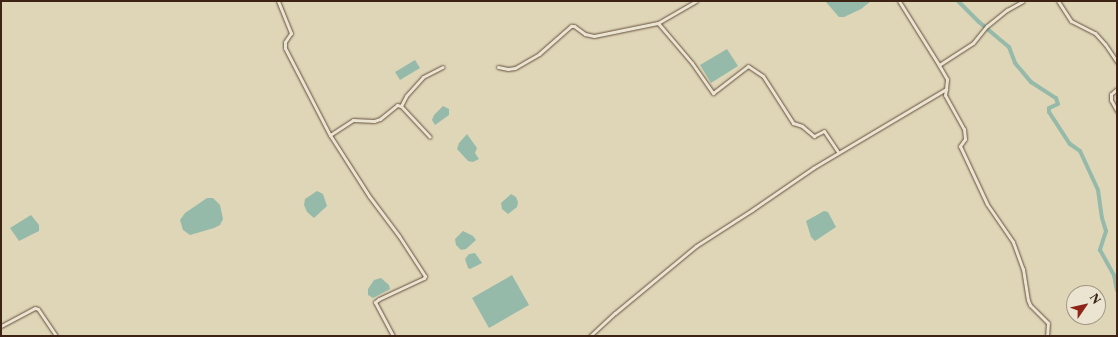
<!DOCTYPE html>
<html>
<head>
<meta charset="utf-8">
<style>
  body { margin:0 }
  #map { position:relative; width:1118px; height:337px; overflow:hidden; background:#dfd6b8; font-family:"Libre Caslon Text",serif }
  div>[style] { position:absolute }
  .water>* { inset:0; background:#95baaa }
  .canal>* { height:4px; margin:-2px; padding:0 2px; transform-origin:2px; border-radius:2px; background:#95baaa }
  .roads { filter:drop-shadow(0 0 1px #65503d) drop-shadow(0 0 1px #65503d) }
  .minor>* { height:3px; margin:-1.5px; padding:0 1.5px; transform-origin:1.5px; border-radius:1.5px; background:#eae4d1 }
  span { translate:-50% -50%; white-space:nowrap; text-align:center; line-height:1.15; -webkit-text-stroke:3px #eae4d1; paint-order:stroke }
  .frame { position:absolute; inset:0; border:2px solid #3c2314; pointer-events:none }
  .north { position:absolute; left:1066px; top:285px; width:40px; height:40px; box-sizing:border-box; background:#eae4d1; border:1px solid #a49785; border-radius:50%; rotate:56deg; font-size:11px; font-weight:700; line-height:16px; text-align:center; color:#3c2314 }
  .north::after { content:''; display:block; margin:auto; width:14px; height:18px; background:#8f2418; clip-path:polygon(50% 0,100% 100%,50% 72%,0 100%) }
</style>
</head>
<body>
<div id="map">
  <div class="water">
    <i style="clip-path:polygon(825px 1px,871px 1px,861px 9px,844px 17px,839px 17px)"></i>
    <i style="clip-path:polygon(727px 49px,738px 66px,711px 83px,700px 65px)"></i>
    <i style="clip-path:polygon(415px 60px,420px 68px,400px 80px,395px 72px)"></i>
    <i style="clip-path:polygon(443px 106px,449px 109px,449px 115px,435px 125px,432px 120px,434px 115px)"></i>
    <i style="clip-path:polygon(467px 134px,477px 148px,475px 153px,479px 159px,473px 162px,468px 161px,457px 149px,459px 143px)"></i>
    <i style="clip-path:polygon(317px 191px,323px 194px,327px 206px,314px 218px,307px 212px,304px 205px,305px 199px)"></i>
    <i style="clip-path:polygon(511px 194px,516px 197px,518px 202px,517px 207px,508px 214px,502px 209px,501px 203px)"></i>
    <i style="clip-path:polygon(207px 198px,213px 198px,220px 205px,223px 219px,220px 225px,214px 228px,190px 235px,183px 230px,180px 220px,185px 213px)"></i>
    <i style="clip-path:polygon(824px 211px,828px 212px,836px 227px,815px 241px,811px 237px,806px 221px)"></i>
    <i style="clip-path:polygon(31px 215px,39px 225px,39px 231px,19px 241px,10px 228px)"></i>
    <i style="clip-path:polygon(463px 231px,473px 236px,476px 240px,466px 249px,461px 250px,456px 245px,455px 239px)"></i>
    <i style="clip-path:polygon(475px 253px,482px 263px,470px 269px,468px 268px,465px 259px,469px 254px)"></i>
    <i style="clip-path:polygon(512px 275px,529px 305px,489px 328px,472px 298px)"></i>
    <i style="clip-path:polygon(381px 278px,389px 285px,390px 289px,373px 298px,368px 295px,368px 289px,374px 280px)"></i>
  </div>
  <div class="canal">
    <i style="left:958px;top:1px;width:30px;rotate:45deg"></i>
    <i style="left:979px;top:22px;width:39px;rotate:40deg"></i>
    <i style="left:1009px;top:47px;width:17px;rotate:69deg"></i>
    <i style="left:1015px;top:63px;width:25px;rotate:50deg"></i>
    <i style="left:1031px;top:82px;width:30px;rotate:33deg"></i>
    <i style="left:1056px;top:98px;width:6px;rotate:72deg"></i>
    <i style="left:1058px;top:104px;width:10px;rotate:156deg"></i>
    <i style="left:1049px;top:108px;width:4px;rotate:90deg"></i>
    <i style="left:1049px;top:112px;width:38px;rotate:57deg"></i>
    <i style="left:1070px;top:144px;width:12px;rotate:35deg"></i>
    <i style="left:1080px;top:151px;width:43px;rotate:65.2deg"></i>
    <i style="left:1098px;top:190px;width:28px;rotate:82deg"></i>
    <i style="left:1102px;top:218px;width:14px;rotate:73deg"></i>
    <i style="left:1106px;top:231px;width:20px;rotate:108deg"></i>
    <i style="left:1100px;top:250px;width:29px;rotate:61deg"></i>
    <i style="left:1114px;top:275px;width:16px;rotate:79deg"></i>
  </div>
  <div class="roads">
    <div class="minor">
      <i style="left:278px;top:1px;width:35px;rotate:68deg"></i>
      <i style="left:291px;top:33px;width:11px;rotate:124deg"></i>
      <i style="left:285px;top:42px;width:6px;rotate:90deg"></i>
      <i style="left:285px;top:48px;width:98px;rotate:62.7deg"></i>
      <i style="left:330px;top:135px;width:72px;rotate:57.4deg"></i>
      <i style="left:369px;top:196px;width:50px;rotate:53.1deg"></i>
      <i style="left:399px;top:236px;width:48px;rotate:57deg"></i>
      <i style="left:425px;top:276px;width:2px;rotate:117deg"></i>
      <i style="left:424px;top:278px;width:50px;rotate:155deg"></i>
      <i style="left:379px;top:299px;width:5px;rotate:143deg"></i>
      <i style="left:375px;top:302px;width:38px;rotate:62deg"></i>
      <i style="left:899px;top:1px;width:75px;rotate:58deg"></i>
      <i style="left:939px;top:65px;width:40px;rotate:-32.9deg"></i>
      <i style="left:973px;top:43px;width:22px;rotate:-51deg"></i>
      <i style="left:987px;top:26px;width:26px;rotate:-39deg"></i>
      <i style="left:1007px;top:10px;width:18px;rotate:-29deg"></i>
      <i style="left:1058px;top:1px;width:24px;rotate:57deg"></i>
      <i style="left:1071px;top:21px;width:27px;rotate:27deg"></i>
      <i style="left:1095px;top:33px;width:15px;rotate:48deg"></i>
      <i style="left:1105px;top:44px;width:22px;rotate:56deg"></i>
      <i style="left:658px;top:23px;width:44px;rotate:-30.1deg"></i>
      <i style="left:498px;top:67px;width:10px;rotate:11deg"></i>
      <i style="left:508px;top:69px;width:7px;rotate:-8deg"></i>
      <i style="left:515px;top:68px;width:28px;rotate:-30deg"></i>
      <i style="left:539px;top:54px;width:43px;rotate:-41.2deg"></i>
      <i style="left:571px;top:26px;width:3px"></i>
      <i style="left:574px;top:26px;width:14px;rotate:36deg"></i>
      <i style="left:585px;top:34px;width:9px;rotate:13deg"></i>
      <i style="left:594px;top:36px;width:65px;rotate:-11.5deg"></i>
      <i style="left:658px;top:23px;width:52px;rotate:49.6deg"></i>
      <i style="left:692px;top:63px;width:37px;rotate:55deg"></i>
      <i style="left:713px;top:93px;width:44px;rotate:-37.6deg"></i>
      <i style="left:748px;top:66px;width:18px;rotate:34deg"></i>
      <i style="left:763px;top:76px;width:56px;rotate:57.4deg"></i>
      <i style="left:793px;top:123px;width:9px;rotate:18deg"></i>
      <i style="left:802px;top:126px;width:16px;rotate:40deg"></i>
      <i style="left:814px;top:136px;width:11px;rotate:-27deg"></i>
      <i style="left:824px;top:131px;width:25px;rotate:56deg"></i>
      <i style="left:946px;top:89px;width:6px;rotate:99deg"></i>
      <i style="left:945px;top:95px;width:39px;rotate:61deg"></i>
      <i style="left:964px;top:129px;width:10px;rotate:84deg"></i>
      <i style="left:965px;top:139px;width:9px;rotate:126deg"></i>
      <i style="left:960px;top:146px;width:64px;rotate:65deg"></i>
      <i style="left:987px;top:204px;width:46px;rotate:55.6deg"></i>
      <i style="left:1013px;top:242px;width:29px;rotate:70deg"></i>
      <i style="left:1023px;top:269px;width:31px;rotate:81deg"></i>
      <i style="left:1028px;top:300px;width:5px;rotate:68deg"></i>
      <i style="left:1030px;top:305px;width:25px;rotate:45deg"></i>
      <i style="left:1048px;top:323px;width:13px;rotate:94deg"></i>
      <i style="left:1117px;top:89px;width:8px;rotate:140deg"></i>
      <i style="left:1111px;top:94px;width:6px;rotate:90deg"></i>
      <i style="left:1111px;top:100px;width:13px;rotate:61deg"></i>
      <i style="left:401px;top:106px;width:11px;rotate:-63deg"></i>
      <i style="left:406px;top:96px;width:25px;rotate:-48deg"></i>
      <i style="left:423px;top:77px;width:22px;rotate:-27deg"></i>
      <i style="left:330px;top:135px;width:27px;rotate:-33deg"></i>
      <i style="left:353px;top:120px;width:21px;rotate:3deg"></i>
      <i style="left:374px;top:121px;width:6px;rotate:-18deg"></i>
      <i style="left:380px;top:119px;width:22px;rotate:-39deg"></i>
      <i style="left:397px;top:105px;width:4px;rotate:14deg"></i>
      <i style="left:401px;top:106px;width:42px;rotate:46.9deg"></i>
      <i style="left:1px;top:326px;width:38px;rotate:-28deg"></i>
      <i style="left:35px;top:308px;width:3px;rotate:18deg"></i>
      <i style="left:38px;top:309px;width:32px;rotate:56deg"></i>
      <i style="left:590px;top:336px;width:34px;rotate:-43deg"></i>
      <i style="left:615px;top:313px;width:105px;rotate:-39.6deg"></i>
      <i style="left:696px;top:246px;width:67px;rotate:-32.7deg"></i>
      <i style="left:752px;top:210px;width:74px;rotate:-34.5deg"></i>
      <i style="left:813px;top:168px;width:155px;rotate:-30.7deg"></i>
      <i style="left:946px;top:89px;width:10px;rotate:-84deg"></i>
      <i style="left:947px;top:79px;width:16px;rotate:-120deg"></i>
    </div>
  </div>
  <div class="frame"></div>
  <div class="north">N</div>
</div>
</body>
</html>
